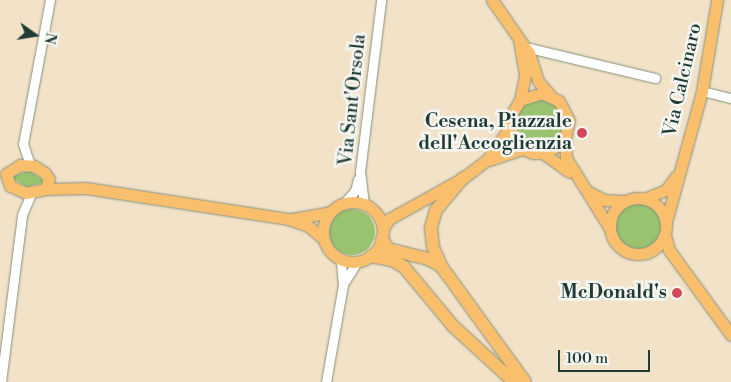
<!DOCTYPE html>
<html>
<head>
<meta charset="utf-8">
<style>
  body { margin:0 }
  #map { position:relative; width:731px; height:382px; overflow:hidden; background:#f1e2c8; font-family:"Libre Bodoni",serif }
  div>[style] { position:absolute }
  .green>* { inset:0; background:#99c36f }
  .round { border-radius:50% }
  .roads { filter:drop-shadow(0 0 1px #88907e) drop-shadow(0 0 1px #88907e) }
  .minor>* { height:9px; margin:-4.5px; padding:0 4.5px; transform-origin:4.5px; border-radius:4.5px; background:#fff }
  .major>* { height:11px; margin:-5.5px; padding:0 5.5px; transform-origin:5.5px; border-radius:5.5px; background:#f9bf6d }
  .major>.ring { margin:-5.5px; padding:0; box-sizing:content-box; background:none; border:11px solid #f9bf6d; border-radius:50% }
  .highway>* { height:12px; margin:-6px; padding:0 6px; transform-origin:6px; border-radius:6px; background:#f9bf6d }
  .dots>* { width:14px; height:14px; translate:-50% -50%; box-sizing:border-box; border:2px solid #f6f6f2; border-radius:50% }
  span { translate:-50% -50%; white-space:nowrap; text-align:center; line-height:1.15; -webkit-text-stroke:5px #f6f6f2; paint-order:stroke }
  .street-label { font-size:19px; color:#1f3d34 }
  .poi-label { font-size:19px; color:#1f3d34; font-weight:700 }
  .right { translate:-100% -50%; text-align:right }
  .north { position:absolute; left:10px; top:10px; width:50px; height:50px; -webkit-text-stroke:4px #f6f6f2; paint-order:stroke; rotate:103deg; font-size:14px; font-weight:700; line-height:20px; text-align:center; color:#1f3d34 }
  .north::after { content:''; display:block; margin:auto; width:18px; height:22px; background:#1f3d34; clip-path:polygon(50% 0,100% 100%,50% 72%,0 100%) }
  .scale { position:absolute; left:558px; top:350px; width:92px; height:22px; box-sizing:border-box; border:2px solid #1f3d34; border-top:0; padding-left:6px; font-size:15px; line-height:18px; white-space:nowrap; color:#1f3d34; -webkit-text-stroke:4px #f6f6f2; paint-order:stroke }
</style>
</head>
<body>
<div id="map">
  <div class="green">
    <i class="round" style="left:515px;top:100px;width:48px;height:48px"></i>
    <i style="clip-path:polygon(29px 171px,42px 179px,42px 183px,27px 187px,13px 179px,14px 175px)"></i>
    <i class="round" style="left:615px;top:203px;width:46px;height:46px"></i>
    <i class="round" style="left:329px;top:209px;width:46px;height:46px"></i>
  </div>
  <div class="roads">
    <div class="minor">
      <i style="left:525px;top:47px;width:134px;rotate:13.4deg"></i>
      <i style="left:702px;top:91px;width:30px;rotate:14deg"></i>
      <i style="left:30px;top:165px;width:22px;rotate:-108deg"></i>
      <i style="left:23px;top:144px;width:147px;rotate:-79.4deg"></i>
      <i style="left:345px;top:202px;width:15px;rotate:-48deg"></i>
      <i style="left:355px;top:191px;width:12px;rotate:-76deg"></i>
      <i style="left:364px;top:204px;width:32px;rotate:-97deg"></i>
      <i style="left:360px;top:172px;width:173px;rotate:-83deg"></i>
      <i style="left:345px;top:281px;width:22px;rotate:-58deg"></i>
      <i style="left:1px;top:382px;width:168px;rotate:-82.8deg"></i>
      <i style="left:22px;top:215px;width:23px;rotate:-67deg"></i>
      <i style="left:326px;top:382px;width:98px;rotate:-80.1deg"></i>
      <i style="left:343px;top:285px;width:25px;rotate:-95deg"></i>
    </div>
    <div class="major">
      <i style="left:492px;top:0;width:65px;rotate:55.1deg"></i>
      <i style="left:529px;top:53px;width:29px;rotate:72deg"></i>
      <i style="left:538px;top:81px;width:18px;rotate:49deg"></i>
      <i style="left:519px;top:40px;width:36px;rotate:80deg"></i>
      <i style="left:525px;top:75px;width:25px;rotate:101deg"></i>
      <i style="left:520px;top:100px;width:21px;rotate:121deg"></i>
      <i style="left:509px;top:118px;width:18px;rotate:81deg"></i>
      <i style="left:512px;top:136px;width:17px;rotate:50deg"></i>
      <i style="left:523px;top:149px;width:11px;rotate:22deg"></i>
      <i style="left:533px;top:153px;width:10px"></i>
      <i style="left:543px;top:153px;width:19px;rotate:-25deg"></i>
      <i style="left:560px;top:145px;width:9px;rotate:-54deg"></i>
      <i style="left:565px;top:138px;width:18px;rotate:-77deg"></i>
      <i style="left:569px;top:120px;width:21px;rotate:-118deg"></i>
      <i style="left:559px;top:101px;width:19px;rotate:-155deg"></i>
      <i style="left:542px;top:93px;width:23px;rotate:162deg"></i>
      <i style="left:565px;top:138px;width:20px;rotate:87deg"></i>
      <i style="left:566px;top:158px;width:81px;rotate:58.1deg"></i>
      <i style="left:543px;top:153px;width:32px;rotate:36deg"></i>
      <i style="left:489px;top:160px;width:36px;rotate:-18deg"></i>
      <i style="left:20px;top:165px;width:14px;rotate:4deg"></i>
      <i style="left:34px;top:166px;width:13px;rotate:32deg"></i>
      <i style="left:45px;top:173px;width:7px;rotate:56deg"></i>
      <i style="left:49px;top:179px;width:10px;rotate:107deg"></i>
      <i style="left:46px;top:189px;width:20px;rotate:169deg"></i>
      <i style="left:26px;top:193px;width:17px;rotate:-156deg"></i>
      <i style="left:10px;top:186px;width:13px;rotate:-108deg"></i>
      <i style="left:6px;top:174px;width:17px;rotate:-33deg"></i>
      <i style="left:46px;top:189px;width:40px;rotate:-1.4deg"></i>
      <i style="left:86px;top:188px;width:204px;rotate:8.7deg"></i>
      <i style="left:288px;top:219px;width:21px;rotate:19deg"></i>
      <i style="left:308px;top:226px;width:19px;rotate:39deg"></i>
      <i style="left:587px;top:191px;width:19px;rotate:28deg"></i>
      <i style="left:604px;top:200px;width:19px;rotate:3deg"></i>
      <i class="ring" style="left:610px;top:198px;width:45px;height:45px"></i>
      <i style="left:646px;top:198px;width:22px;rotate:-22deg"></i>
      <i style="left:666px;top:190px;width:17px;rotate:-54deg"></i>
      <i class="ring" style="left:323px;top:202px;width:49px;height:49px"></i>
      <i style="left:292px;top:219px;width:39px;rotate:-10deg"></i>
      <i style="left:666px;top:222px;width:136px;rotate:-74.6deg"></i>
      <i style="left:702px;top:91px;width:92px;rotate:-80.6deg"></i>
      <i style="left:383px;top:229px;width:12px;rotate:-59deg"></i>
      <i style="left:389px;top:219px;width:85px;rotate:-29deg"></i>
      <i style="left:463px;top:178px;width:30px;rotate:-37deg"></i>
      <i style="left:487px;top:160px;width:39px;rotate:-55deg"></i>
      <i style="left:665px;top:235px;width:16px;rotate:75deg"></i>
      <i style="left:669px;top:250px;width:105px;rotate:53.9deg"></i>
    </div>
    <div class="highway">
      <i style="left:463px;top:178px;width:42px;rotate:130.2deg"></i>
      <i style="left:436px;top:210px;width:19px;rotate:106deg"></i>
      <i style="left:431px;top:228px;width:19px;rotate:84deg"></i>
      <i style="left:433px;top:247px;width:21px;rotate:67deg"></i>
      <i style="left:441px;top:266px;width:143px;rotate:54.1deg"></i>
      <i style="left:382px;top:239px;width:12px;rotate:59deg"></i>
      <i style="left:388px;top:249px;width:41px;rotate:14deg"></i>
      <i style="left:428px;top:259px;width:15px;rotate:28deg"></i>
      <i style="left:371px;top:256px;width:21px;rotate:11deg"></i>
      <i style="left:392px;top:260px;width:14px;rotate:30deg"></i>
      <i style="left:404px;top:267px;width:77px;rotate:50.3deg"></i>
      <i style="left:453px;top:326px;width:83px;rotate:42.6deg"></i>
    </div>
  </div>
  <div class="dots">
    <i style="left:582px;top:133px;background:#d1495b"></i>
    <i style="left:677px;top:293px;background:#d1495b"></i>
  </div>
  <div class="street-label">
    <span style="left:683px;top:80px;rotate:-77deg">Via Calcinaro</span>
    <span style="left:353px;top:100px;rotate:-84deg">Via Sant'Orsola</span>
  </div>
  <div class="poi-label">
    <span class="right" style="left:572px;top:133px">Cesena, Piazzale<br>dell'Accoglienzia</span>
    <span class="right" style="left:667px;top:293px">McDonald's</span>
  </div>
  <div class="north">N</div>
  <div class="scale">100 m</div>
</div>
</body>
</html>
